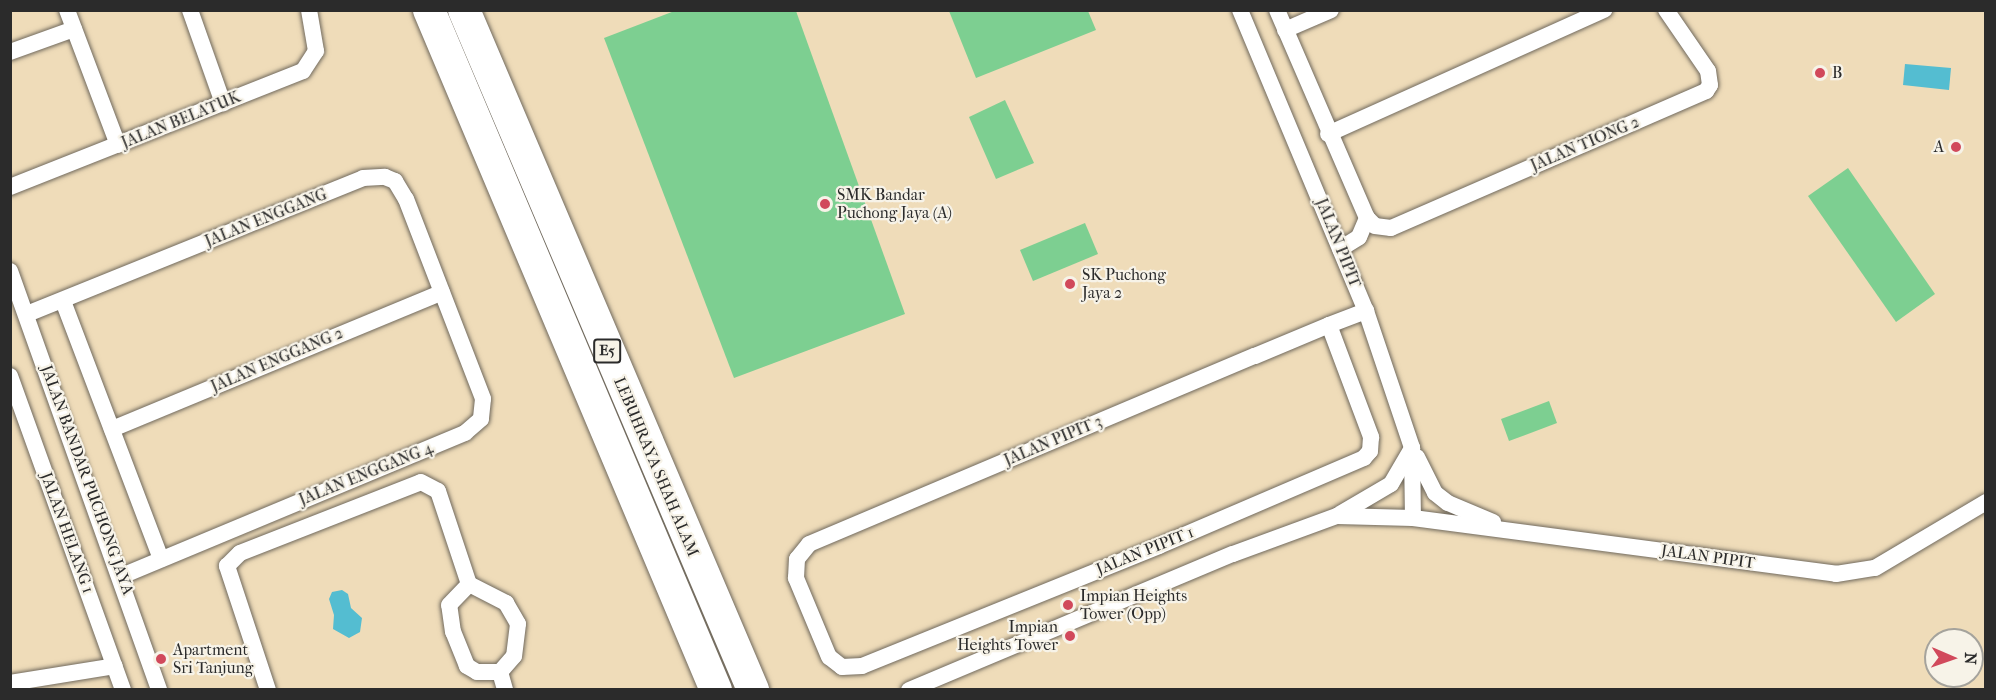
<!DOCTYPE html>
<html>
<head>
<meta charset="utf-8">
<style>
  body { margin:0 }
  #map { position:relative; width:1996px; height:700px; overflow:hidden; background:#efdcb9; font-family:"IM FELL French Canon",serif }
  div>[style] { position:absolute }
  .green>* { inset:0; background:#7dcf91 }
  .water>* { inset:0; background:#54bdd1 }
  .roads { filter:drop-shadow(0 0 2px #70695d) drop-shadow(0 0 2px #70695d) }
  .minor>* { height:16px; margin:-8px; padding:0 8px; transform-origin:8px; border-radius:8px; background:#fff }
  .motorway>* { height:32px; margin:-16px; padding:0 16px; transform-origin:16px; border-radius:16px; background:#fff }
  .dots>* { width:16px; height:16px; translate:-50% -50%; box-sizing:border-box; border:3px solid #f7f3e8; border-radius:50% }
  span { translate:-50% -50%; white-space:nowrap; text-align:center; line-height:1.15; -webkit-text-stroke:4.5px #f7f3e8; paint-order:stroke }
  .shield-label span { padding:2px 4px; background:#f7f3e8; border:2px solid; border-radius:4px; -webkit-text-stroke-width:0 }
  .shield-label { font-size:15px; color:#2b2b2b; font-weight:700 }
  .poi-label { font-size:16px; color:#2b2b2b }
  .left { translate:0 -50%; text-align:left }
  .right { translate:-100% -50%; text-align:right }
  .street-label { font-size:16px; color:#2b2b2b }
  .frame { position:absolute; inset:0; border:12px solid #2b2b2b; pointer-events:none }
  .north { position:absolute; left:1924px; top:628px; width:60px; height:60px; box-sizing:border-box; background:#f7f3e8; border:2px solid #a5a39c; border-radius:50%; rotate:92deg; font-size:16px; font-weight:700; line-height:24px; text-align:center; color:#2b2b2b }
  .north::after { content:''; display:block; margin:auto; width:21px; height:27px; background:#d1495b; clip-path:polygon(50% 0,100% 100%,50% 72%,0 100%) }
</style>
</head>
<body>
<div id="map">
  <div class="green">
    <i style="clip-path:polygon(677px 10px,796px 11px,905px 314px,734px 378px,604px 38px)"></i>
    <i style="clip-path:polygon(949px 11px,1088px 11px,1096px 30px,976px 78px)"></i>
    <i style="clip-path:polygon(1005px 100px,1034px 163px,996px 179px,969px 117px)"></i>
    <i style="clip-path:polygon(1848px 168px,1935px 294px,1896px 322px,1808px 196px)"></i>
    <i style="clip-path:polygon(1085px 223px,1098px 254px,1033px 281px,1020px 250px)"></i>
    <i style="clip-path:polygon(1549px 401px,1557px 423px,1509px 441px,1501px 419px)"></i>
  </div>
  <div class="water">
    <i style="clip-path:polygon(1905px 64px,1951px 68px,1949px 90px,1903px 85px)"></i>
    <i style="clip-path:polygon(342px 590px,348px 594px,351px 608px,362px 618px,360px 632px,349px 638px,333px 629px,334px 615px,329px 599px,332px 592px)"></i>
  </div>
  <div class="roads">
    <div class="minor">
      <i style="left:67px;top:10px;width:144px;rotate:69.3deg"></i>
      <i style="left:190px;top:10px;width:99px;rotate:70.5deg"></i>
      <i style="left:1240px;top:10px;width:326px;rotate:67.3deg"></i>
      <i style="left:1366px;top:311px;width:145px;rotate:71.4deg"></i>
      <i style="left:1412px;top:448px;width:70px;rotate:89.2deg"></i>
      <i style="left:1277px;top:10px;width:227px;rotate:66.6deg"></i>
      <i style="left:1367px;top:218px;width:11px;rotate:45deg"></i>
      <i style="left:1375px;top:226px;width:16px;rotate:7deg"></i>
      <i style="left:1391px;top:228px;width:344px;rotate:-23.5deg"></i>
      <i style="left:1706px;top:91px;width:7px;rotate:-56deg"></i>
      <i style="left:1710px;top:85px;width:14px;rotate:-98deg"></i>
      <i style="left:1708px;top:71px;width:74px;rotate:-124.5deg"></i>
      <i style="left:1285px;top:30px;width:50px;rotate:-23.5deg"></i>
      <i style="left:10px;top:52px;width:68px;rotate:-19.8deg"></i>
      <i style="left:1328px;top:134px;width:303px;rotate:-24.2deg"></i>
      <i style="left:10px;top:187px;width:315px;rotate:-21.6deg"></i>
      <i style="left:303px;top:71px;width:24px;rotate:-57deg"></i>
      <i style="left:316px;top:51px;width:42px;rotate:-99.7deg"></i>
      <i style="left:1340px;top:249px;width:22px;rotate:-32deg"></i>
      <i style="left:1359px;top:237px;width:21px;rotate:-67deg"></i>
      <i style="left:10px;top:271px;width:445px;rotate:70.4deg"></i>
      <i style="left:63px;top:301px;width:276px;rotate:69.2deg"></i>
      <i style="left:27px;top:314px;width:362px;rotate:-22deg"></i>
      <i style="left:363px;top:178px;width:22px;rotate:-3deg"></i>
      <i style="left:385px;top:177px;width:11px;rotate:22deg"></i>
      <i style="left:395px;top:181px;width:21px;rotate:59deg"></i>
      <i style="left:406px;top:199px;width:214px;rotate:68.9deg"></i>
      <i style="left:483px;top:399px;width:20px;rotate:96deg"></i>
      <i style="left:481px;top:419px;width:21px;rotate:139deg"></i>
      <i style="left:465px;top:433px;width:372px;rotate:157.4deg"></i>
      <i style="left:1329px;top:325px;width:120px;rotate:69.4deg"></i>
      <i style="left:1371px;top:437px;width:14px;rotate:94deg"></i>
      <i style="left:1370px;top:451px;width:9px;rotate:131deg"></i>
      <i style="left:1364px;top:458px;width:223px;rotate:156.8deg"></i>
      <i style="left:1159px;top:546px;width:320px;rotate:158deg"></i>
      <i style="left:862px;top:666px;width:20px;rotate:177deg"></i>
      <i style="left:842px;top:667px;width:16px;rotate:-142deg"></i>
      <i style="left:829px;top:657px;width:86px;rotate:-112.7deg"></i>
      <i style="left:796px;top:578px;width:19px;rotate:-87deg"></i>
      <i style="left:797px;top:559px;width:19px;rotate:-51deg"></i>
      <i style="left:809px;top:544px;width:484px;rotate:-22.9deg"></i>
      <i style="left:1255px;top:356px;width:80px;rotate:-22.7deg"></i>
      <i style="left:1329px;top:325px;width:40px;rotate:-21deg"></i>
      <i style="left:10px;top:376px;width:334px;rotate:70.2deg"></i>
      <i style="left:112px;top:429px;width:357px;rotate:-22.5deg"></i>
      <i style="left:1417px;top:457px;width:40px;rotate:63.4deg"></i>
      <i style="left:1435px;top:493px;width:16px;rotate:38deg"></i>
      <i style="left:1448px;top:503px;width:49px;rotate:22.9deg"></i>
      <i style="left:1340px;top:514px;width:59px;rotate:-30.5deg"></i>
      <i style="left:1391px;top:484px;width:42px;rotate:-59.7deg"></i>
      <i style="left:500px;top:672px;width:19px;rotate:74deg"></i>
      <i style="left:10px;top:683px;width:106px;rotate:-9.2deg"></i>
      <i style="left:268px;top:690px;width:131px;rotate:-108.3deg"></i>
      <i style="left:227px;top:566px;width:18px;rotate:-45deg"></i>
      <i style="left:240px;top:553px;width:194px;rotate:-21.4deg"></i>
      <i style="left:421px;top:482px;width:19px;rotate:28deg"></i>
      <i style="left:438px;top:491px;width:98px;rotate:71.6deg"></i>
      <i style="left:469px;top:584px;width:42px;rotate:27.2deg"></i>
      <i style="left:506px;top:603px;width:24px;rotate:60deg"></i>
      <i style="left:518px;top:624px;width:32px;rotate:97deg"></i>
      <i style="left:514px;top:656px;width:21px;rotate:131deg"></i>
      <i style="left:500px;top:672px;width:23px;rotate:180deg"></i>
      <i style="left:477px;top:672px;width:12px;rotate:-149deg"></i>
      <i style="left:467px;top:666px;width:37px;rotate:-112deg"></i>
      <i style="left:453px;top:632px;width:27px;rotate:-98deg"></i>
      <i style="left:449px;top:605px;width:29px;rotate:-46deg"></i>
      <i style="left:909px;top:690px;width:351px;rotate:-22.8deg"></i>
      <i style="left:1233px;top:554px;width:111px;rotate:-20.1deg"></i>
      <i style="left:1337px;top:516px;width:76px;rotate:1.5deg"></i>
      <i style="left:1413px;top:518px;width:427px;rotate:7.5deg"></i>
      <i style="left:1836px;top:574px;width:39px;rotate:-9deg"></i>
      <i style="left:1875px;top:568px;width:129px;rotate:-30.7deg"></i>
    </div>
    <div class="motorway">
      <i style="left:429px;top:10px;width:738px;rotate:67.12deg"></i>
      <i style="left:464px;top:10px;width:739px;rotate:66.97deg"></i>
    </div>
  </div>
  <div class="dots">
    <i style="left:1820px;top:73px;background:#d1495b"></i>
    <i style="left:1956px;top:147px;background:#d1495b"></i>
    <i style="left:825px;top:204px;background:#d1495b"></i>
    <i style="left:1070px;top:284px;background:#d1495b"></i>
    <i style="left:1068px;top:605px;background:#d1495b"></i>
    <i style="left:1070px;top:636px;background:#d1495b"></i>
    <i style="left:161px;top:659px;background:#d1495b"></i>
  </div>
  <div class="shield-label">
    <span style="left:607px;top:351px">E5</span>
  </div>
  <div class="poi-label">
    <span class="left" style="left:1832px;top:73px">B</span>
    <span class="right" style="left:1944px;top:147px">A</span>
    <span class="left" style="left:837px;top:204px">SMK Bandar<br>Puchong Jaya (A)</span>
    <span class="left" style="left:1082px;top:284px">SK Puchong<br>Jaya 2</span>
    <span class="left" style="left:1080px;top:605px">Impian Heights<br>Tower (Opp)</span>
    <span class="right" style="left:1058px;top:636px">Impian<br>Heights Tower</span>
    <span class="left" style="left:173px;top:659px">Apartment<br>Sri Tanjung</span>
  </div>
  <div class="street-label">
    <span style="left:181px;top:120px;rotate:-22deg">JALAN BELATUK</span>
    <span style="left:1585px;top:144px;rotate:-23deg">JALAN TIONG 2</span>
    <span style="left:266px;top:218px;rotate:-22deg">JALAN ENGGANG</span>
    <span style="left:1338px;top:243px;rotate:68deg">JALAN PIPIT</span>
    <span style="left:277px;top:360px;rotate:-23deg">JALAN ENGGANG 2</span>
    <span style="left:1053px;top:441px;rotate:-23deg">JALAN PIPIT 3</span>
    <span style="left:656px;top:467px;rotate:67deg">LEBUHRAYA SHAH ALAM</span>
    <span style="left:366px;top:474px;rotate:-22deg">JALAN ENGGANG 4</span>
    <span style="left:87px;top:480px;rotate:70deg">JALAN BANDAR PUCHONG JAYA</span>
    <span style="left:67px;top:533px;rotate:70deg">JALAN HELANG 1</span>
    <span style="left:1145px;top:551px;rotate:-22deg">JALAN PIPIT 1</span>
    <span style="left:1708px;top:557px;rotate:8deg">JALAN PIPIT</span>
  </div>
  <div class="frame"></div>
  <div class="north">N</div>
</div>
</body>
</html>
